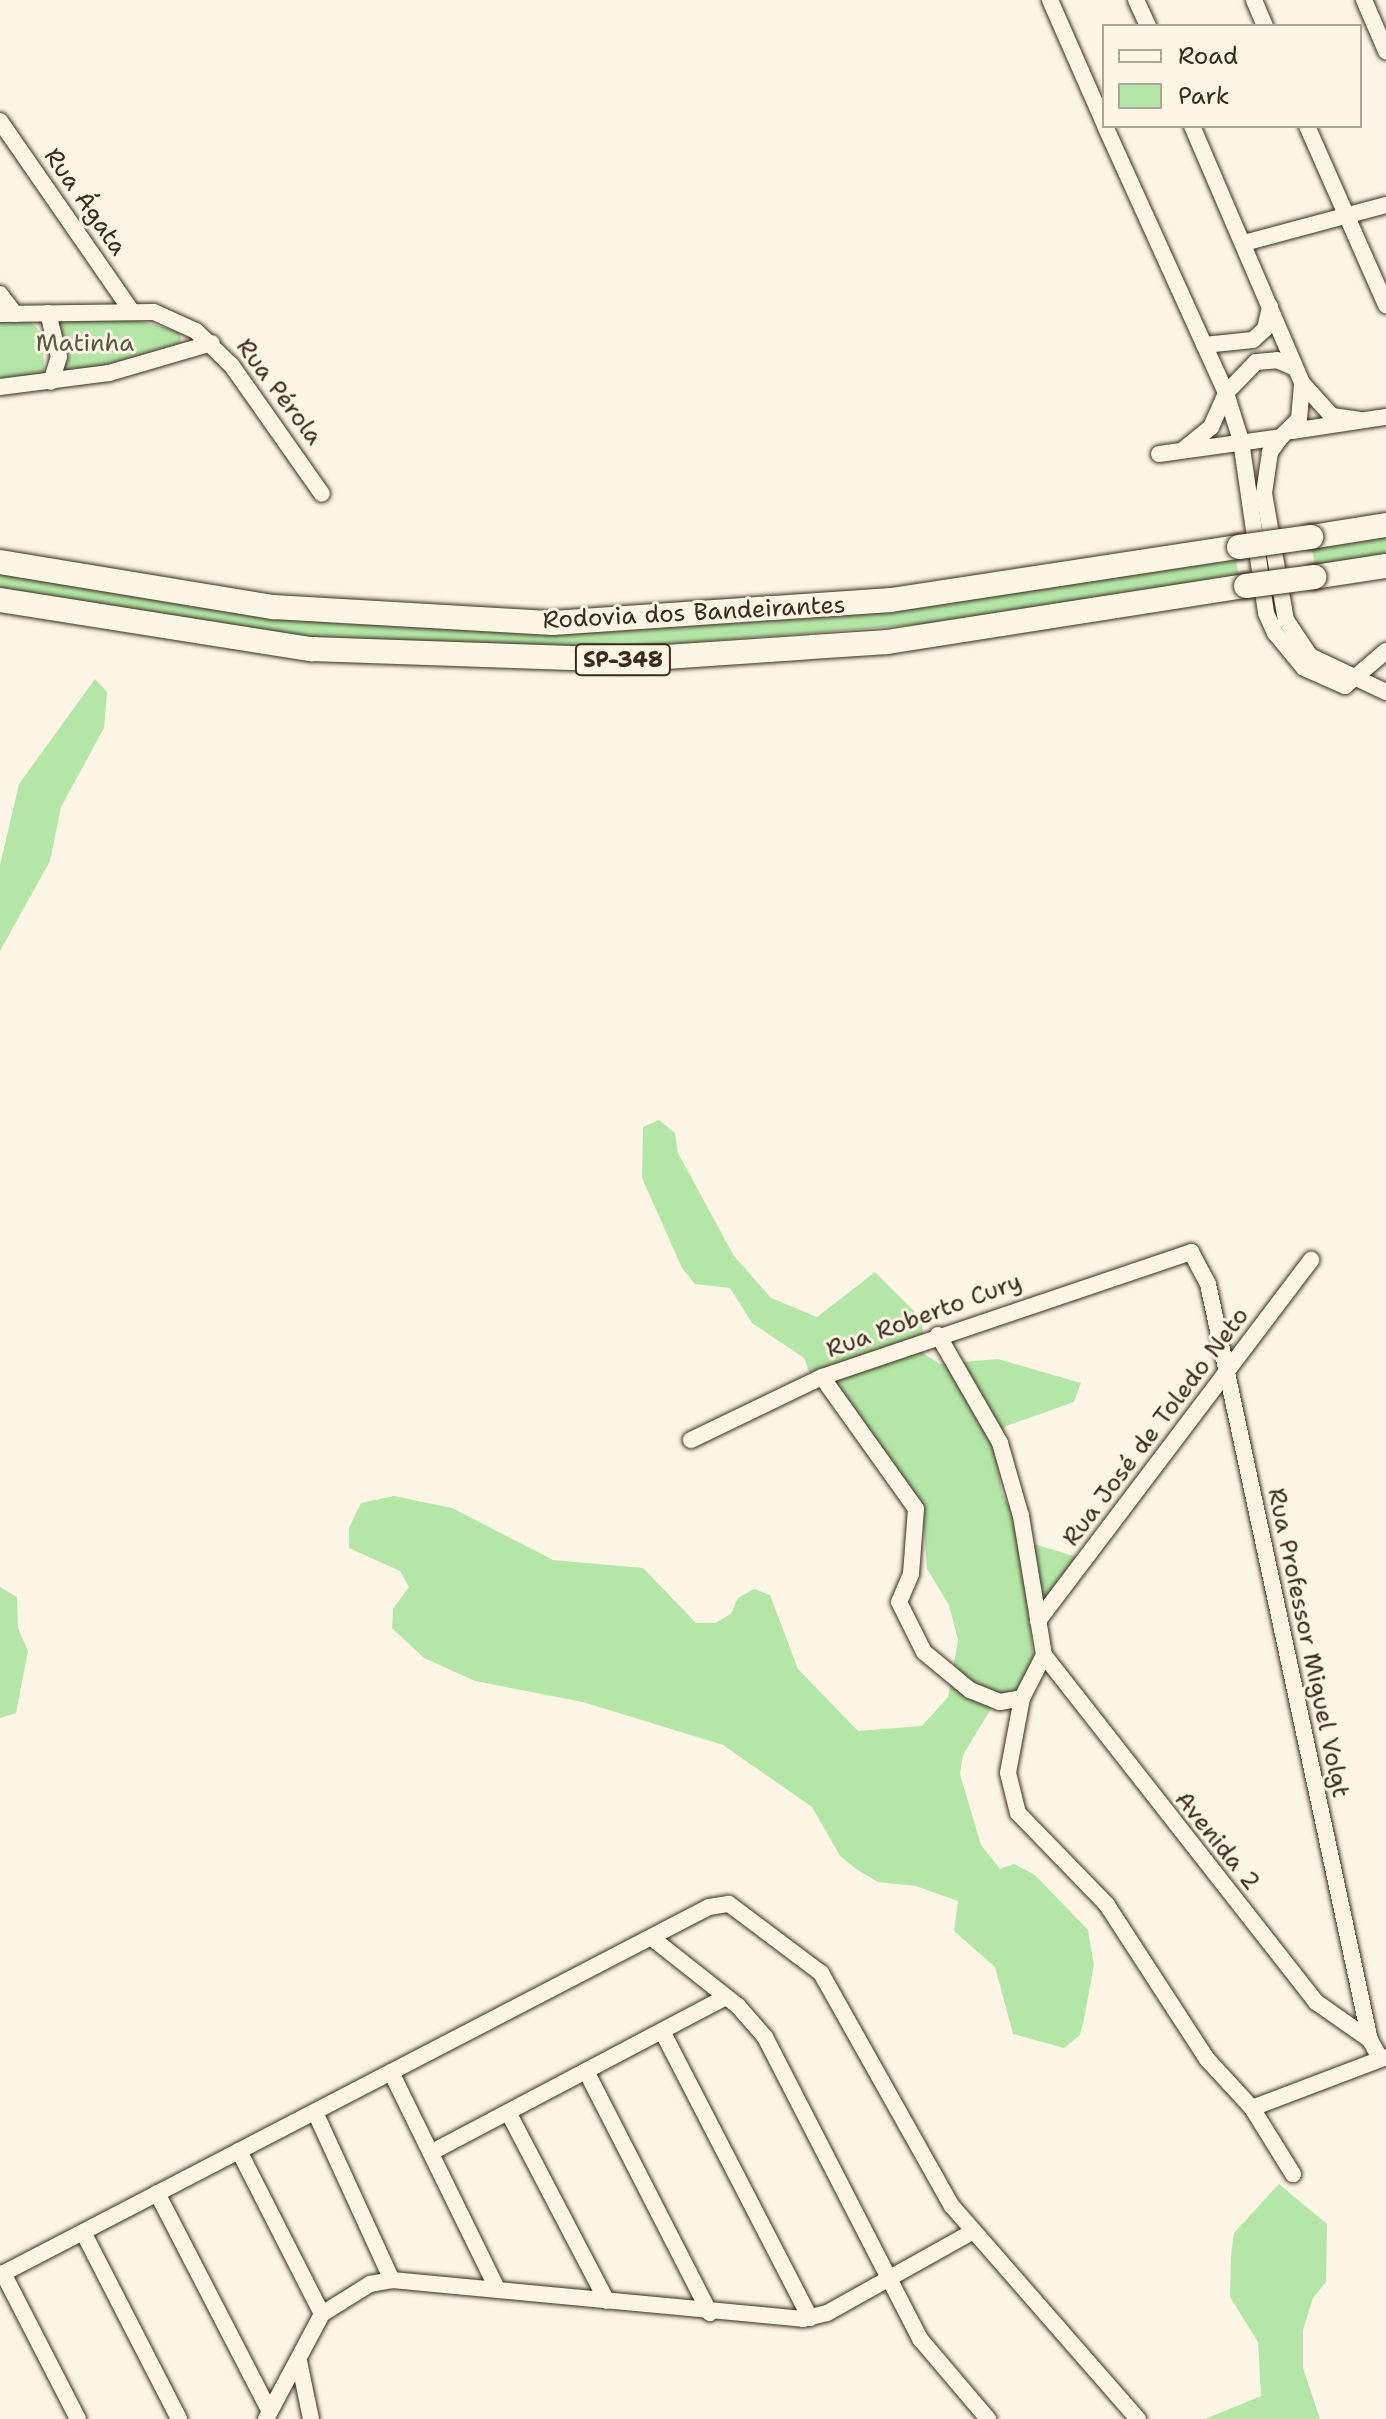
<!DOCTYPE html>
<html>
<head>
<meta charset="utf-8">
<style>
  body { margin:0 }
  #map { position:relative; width:1386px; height:2419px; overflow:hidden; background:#fcf5e5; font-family:"Shantell Sans",sans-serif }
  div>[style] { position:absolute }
  .green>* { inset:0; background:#b4e7a7 }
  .roads { filter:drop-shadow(0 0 2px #3b2a1e) drop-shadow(0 0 2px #3b2a1e) }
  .minor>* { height:16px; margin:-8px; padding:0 8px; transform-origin:8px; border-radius:8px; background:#fcf5e5 }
  .highway>* { height:24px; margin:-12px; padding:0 12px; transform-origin:12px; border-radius:12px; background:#fcf5e5 }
  .bridges { filter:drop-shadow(0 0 2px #3b2a1e) drop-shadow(0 0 2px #3b2a1e) }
  .highway-bridge>* { height:24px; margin:-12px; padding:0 12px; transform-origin:12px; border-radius:12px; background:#fcf5e5 }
  span { translate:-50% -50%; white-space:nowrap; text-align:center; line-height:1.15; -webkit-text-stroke:6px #fcf5e5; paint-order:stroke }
  .shield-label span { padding:2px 6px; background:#fcf5e5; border:2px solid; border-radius:6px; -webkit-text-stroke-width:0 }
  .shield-label { font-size:22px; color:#3b2a1e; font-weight:700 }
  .street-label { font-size:24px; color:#3b2a1e }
  .park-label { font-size:24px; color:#595940 }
  .legend { position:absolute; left:1102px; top:24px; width:260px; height:104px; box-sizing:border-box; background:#fcf5e5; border:2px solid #afa495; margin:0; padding:10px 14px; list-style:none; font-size:24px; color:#3b2a1e }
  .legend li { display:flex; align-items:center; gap:16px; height:40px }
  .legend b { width:40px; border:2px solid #afa495 }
</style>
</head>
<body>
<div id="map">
  <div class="green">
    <i style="clip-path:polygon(48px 313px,130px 318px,180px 332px,181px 343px,51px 382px,59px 357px)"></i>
    <i style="clip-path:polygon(29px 320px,43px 335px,44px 372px,31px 380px,0 382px,0 321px)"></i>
    <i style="clip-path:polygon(1386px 537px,1386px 555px,1315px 566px,1312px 549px)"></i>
    <i style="clip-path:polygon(1236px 560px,1239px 576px,923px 624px,592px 650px,334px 642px,0 590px,0 572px,172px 603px,342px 624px,603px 632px,842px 616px)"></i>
    <i style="clip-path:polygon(95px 679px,107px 692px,104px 728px,61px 807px,50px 861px,0 951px,0 865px,19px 784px)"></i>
    <i style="clip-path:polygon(659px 1120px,675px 1133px,678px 1153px,734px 1256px,771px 1298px,817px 1317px,875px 1272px,922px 1319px,924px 1354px,940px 1364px,998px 1359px,1081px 1383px,1074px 1402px,1006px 1426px,993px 1442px,1002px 1493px,1027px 1542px,1081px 1558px,1029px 1615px,1035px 1676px,1012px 1698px,1000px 1694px,963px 1755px,960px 1774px,981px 1845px,1000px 1869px,1014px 1864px,1035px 1875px,1088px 1930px,1094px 1965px,1084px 2019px,1080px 2035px,1064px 2048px,1013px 2034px,995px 1967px,954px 1931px,958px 1901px,916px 1886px,878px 1882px,856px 1869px,840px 1856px,812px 1807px,723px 1745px,583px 1702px,475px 1681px,424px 1658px,392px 1628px,393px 1609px,409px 1587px,400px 1571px,349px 1548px,349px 1528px,361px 1503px,394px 1496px,452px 1508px,553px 1560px,643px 1568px,696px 1623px,715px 1623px,731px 1614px,738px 1598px,754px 1589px,770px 1595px,798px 1669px,858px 1731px,922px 1726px,948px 1697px,958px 1640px,949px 1605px,927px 1569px,922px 1502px,809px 1372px,804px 1358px,752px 1323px,730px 1288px,695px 1284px,682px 1268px,642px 1178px,643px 1127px)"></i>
    <i style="clip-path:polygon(0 1587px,17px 1597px,18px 1628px,28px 1651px,16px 1713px,0 1718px)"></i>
    <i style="clip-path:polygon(1279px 2184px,1327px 2224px,1326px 2282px,1313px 2298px,1303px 2330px,1303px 2368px,1320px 2419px,1205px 2419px,1261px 2396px,1258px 2342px,1230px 2297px,1231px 2255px,1234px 2233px)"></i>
  </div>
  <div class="roads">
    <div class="minor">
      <i style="left:1050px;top:0;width:134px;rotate:66.3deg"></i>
      <i style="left:1136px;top:0;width:29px;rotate:65deg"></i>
      <i style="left:1254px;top:0;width:28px;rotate:67deg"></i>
      <i style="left:1364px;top:0;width:56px;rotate:66.7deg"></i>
      <i style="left:0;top:121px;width:230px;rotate:55.3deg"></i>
      <i style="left:1105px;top:126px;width:293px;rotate:65.6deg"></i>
      <i style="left:1226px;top:393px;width:50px;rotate:72.6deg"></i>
      <i style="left:1241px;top:441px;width:174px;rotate:81.7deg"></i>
      <i style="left:1266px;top:613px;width:22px;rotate:66deg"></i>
      <i style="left:1275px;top:633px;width:45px;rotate:50.4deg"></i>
      <i style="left:1304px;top:668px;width:45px;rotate:23.7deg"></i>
      <i style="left:1345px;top:686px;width:54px;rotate:-40.5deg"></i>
      <i style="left:1192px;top:126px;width:280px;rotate:66.8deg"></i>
      <i style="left:1302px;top:383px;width:45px;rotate:47.7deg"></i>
      <i style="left:1332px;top:416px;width:27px;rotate:8deg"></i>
      <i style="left:1307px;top:126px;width:196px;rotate:66.2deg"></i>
      <i style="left:1244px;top:243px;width:147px;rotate:-15deg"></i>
      <i style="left:0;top:294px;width:25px;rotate:53deg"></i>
      <i style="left:48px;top:313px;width:45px;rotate:76deg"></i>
      <i style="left:59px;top:357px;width:26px;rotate:108deg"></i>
      <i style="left:0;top:314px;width:154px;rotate:-0.7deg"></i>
      <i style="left:154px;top:312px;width:46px;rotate:24.3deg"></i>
      <i style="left:196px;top:331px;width:50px;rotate:44.2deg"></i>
      <i style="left:232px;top:366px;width:156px;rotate:54.9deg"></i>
      <i style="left:1204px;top:345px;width:49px;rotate:-5.8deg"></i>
      <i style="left:1253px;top:340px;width:16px;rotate:-43deg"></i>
      <i style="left:1265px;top:329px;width:23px;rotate:-77deg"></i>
      <i style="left:0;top:387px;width:110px;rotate:-7.3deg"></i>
      <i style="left:109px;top:373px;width:107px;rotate:-16.2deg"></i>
      <i style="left:1292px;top:431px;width:95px;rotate:-8.5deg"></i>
      <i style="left:1281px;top:437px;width:19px;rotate:126deg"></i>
      <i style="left:1270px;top:452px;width:41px;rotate:98.3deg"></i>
      <i style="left:1264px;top:493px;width:129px;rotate:80.2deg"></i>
      <i style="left:1286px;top:620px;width:43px;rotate:56.3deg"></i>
      <i style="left:1310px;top:656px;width:84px;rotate:25.3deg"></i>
      <i style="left:1184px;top:449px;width:35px;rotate:-39deg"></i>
      <i style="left:1211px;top:427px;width:37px;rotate:-66deg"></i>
      <i style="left:1226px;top:393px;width:43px;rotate:-45.9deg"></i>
      <i style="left:1256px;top:362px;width:21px;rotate:-5deg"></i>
      <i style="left:1277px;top:360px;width:20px;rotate:24deg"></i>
      <i style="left:1159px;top:454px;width:123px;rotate:-7.9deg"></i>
      <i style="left:1281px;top:437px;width:25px;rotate:-45deg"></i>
      <i style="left:1299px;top:419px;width:36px;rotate:-85deg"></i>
      <i style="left:938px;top:1335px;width:125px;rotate:60.1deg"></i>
      <i style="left:1000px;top:1443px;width:76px;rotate:74deg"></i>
      <i style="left:1021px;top:1516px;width:141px;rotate:80.6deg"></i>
      <i style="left:1044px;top:1655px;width:441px;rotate:51.9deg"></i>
      <i style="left:1316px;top:2002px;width:66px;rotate:35.1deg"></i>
      <i style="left:822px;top:1377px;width:162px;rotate:54.5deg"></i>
      <i style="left:916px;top:1509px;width:65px;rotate:94.4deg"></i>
      <i style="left:911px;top:1574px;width:30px;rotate:113deg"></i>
      <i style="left:899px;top:1602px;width:56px;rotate:63.4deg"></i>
      <i style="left:924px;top:1652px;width:60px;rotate:39.6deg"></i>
      <i style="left:970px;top:1690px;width:32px;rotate:22deg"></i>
      <i style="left:1000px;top:1702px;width:22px;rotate:-10deg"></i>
      <i style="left:1022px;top:1698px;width:48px;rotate:-62.9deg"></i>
      <i style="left:691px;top:1440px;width:145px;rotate:-25.7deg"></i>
      <i style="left:822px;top:1377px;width:390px;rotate:-18.7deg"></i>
      <i style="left:1191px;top:1252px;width:36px;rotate:62deg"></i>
      <i style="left:1208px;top:1284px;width:773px;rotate:77.91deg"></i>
      <i style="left:1370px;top:2040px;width:21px;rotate:61deg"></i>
      <i style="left:1038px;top:1621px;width:453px;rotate:-52.9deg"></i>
      <i style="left:1022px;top:1698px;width:76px;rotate:100.6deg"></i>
      <i style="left:1008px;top:1773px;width:41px;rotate:76deg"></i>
      <i style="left:1018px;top:1813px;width:128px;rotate:45.9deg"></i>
      <i style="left:1107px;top:1905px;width:184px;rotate:57deg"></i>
      <i style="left:1207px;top:2059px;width:67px;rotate:47.4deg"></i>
      <i style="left:1252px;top:2108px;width:78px;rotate:58.2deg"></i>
      <i style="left:652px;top:1938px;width:110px;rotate:38.3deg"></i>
      <i style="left:738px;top:2006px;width:41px;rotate:48.9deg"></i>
      <i style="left:765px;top:2037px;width:341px;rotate:62.8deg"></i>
      <i style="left:921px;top:2340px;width:104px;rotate:49.7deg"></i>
      <i style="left:662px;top:2031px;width:323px;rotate:62.7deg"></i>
      <i style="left:586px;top:2071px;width:272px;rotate:62.9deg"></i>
      <i style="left:391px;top:2072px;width:243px;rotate:63.9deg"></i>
      <i style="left:1252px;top:2108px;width:143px;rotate:-20.8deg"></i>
      <i style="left:315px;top:2112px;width:185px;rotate:65.4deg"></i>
      <i style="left:508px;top:2112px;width:213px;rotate:62.4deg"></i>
      <i style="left:239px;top:2151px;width:183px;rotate:63deg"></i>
      <i style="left:432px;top:2152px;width:332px;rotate:-27.8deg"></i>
      <i style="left:157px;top:2193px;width:246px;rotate:62.7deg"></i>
      <i style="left:83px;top:2232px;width:210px;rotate:62.8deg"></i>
      <i style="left:3px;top:2273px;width:164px;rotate:62.8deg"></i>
      <i style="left:0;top:2275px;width:799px;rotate:-27.43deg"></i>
      <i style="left:709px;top:1907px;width:20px;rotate:-9deg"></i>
      <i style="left:729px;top:1904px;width:115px;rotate:36.9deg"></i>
      <i style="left:821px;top:1973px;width:267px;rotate:60.7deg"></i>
      <i style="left:952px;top:2206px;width:283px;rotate:48.9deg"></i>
      <i style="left:299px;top:2361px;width:59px;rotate:78.3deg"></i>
      <i style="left:266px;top:2419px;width:119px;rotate:-61.9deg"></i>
      <i style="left:322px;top:2314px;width:57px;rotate:-32deg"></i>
      <i style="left:370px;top:2284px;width:22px;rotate:-10deg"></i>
      <i style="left:392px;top:2280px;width:413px;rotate:5.4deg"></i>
      <i style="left:803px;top:2319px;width:25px;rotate:-14deg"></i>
      <i style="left:827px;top:2313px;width:166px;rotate:-29.2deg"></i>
    </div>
    <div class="highway">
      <i style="left:1311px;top:537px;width:76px;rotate:-9.1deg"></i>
      <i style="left:0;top:562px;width:277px;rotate:9.4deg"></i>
      <i style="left:273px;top:607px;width:280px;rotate:3.3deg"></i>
      <i style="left:553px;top:623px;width:339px;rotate:-3.9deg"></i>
      <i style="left:891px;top:600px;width:352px;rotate:-8.7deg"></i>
      <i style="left:1314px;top:577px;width:73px;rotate:-8.7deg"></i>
      <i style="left:0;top:600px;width:315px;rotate:9deg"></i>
      <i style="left:311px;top:649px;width:311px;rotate:2deg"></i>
      <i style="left:622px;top:660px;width:266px;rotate:-3.9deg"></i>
      <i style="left:887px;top:642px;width:363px;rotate:-8.9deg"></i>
    </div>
  </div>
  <div class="bridges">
    <div class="highway-bridge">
      <i style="left:1239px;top:547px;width:73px;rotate:-7.9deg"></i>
      <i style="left:1246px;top:586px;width:69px;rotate:-7.5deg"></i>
    </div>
  </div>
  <div class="shield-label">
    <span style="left:623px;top:660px">SP-348</span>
  </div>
  <div class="street-label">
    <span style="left:85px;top:202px;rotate:55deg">Rua Ágata</span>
    <span style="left:279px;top:392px;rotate:53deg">Rua Pérola</span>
    <span style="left:694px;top:613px;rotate:-3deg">Rodovia dos Bandeirantes</span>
    <span style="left:924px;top:1316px;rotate:-20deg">Rua Roberto Cury</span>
    <span style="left:1156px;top:1427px;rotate:-53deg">Rua José de Toledo Neto</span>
    <span style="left:1308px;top:1643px;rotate:78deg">Rua Professor Miguel Volgt</span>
    <span style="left:1217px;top:1841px;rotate:51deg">Avenida 2</span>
  </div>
  <div class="park-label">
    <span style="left:85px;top:344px">Matinha</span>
  </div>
  <ul class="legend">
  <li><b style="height:10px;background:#fcf5e5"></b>Road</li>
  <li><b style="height:22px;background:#b4e7a7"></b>Park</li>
  </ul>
</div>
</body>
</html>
